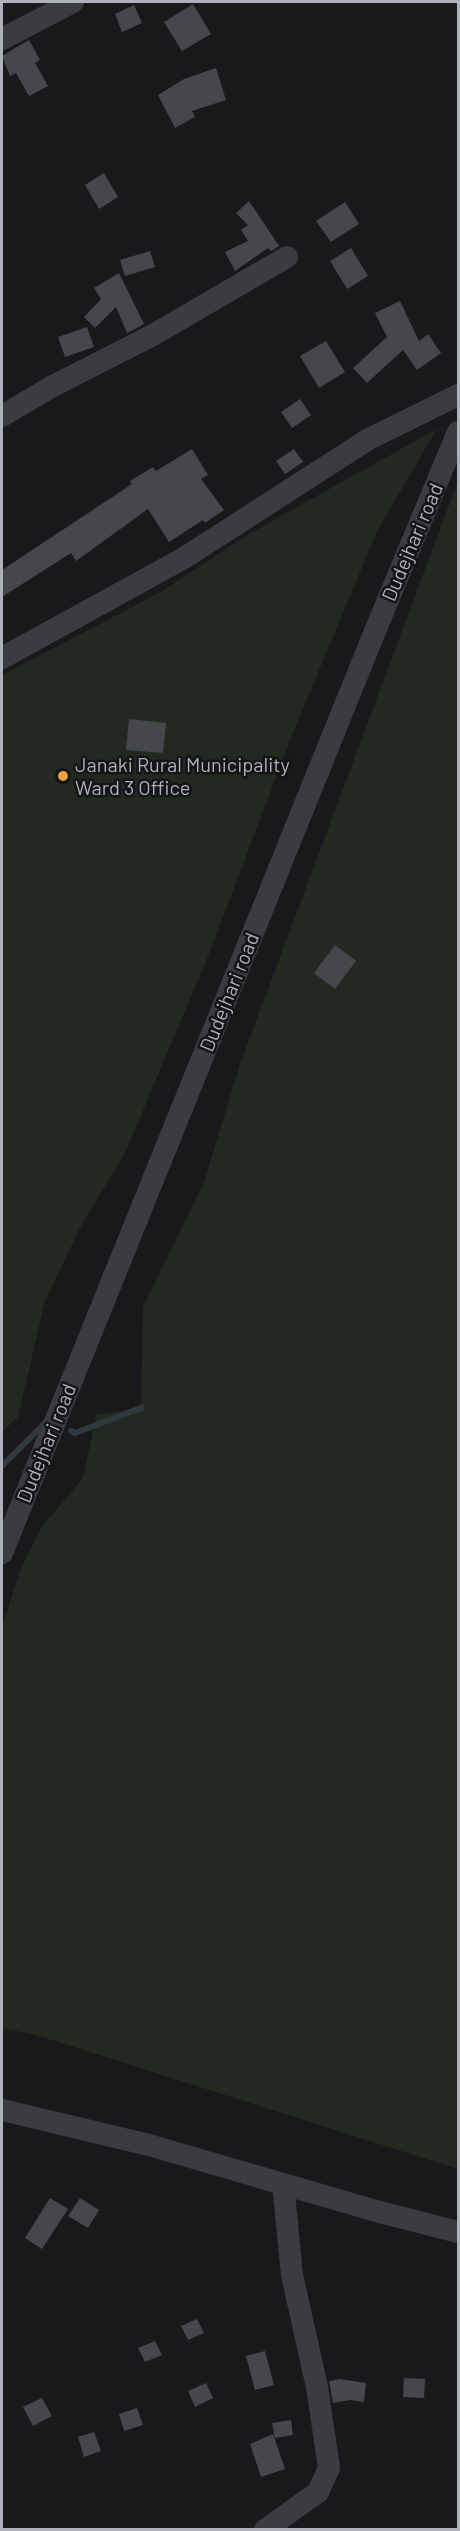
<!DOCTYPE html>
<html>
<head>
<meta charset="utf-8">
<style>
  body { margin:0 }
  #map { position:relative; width:460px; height:2531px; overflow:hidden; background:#19191b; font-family:Barlow,sans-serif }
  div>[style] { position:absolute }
  .green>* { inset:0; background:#212921 }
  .stream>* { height:6px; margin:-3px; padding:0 3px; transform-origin:3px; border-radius:3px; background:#2f393f }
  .building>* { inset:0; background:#46474b }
  .minor>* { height:22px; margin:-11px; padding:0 11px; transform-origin:11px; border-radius:11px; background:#3a3c40 }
  .dots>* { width:16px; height:16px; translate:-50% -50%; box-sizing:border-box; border:3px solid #141416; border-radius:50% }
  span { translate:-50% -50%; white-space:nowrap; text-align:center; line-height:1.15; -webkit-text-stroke:5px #141416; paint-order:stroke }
  .street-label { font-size:20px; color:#acb1ba }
  .poi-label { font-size:20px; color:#acb1ba }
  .left { translate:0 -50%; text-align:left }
  .frame { position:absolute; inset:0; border:3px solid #acb1ba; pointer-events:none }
</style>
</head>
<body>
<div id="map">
  <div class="green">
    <i style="clip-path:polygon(437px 429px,378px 529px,292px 735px,209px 954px,125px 1153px,82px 1224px,45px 1301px,18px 1417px,2px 1432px,2px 675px,157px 594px,252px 532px)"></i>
    <i style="clip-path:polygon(458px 481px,458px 2169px,36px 2035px,2px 2028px,2px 1627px,19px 1573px,41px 1528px,83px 1478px,96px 1415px,141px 1408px,143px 1307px,204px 1182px,240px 1064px)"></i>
  </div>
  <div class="stream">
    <i style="left:71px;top:1431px;width:4px;rotate:27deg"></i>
    <i style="left:75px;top:1433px;width:71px;rotate:-20.7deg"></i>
    <i style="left:2px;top:1466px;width:62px;rotate:-45deg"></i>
  </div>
  <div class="building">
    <i style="clip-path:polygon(193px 4px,211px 34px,182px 51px,164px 22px)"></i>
    <i style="clip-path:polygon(134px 5px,142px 23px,122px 32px,115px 14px)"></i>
    <i style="clip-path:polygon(29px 40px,40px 60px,35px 63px,48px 86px,29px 96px,16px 73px,10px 76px,2px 56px)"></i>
    <i style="clip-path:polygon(216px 68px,226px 100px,192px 111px,195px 117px,175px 128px,158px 95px,184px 79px)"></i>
    <i style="clip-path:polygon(104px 173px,118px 197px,99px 209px,85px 185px)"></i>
    <i style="clip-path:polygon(249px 201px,279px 246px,271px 251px,268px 248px,235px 271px,225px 252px,248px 241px,241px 230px,248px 225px,236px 213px)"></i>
    <i style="clip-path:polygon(345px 202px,359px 224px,331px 242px,316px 221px)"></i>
    <i style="clip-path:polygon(351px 248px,368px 276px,347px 289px,330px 261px)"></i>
    <i style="clip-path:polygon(150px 251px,155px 267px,125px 276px,120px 260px)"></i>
    <i style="clip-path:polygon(119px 273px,144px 324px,127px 333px,116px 307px,95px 328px,84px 317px,101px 299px,94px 288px)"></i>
    <i style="clip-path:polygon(400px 301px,419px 341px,428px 334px,441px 353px,417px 370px,403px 350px,367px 383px,353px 368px,387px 337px,375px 313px)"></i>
    <i style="clip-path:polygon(87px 327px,94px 347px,65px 357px,58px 337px)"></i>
    <i style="clip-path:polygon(326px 341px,345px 372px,319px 388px,300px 356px)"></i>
    <i style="clip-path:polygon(300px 399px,311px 415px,292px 428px,281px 412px)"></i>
    <i style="clip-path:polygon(192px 449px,208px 475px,201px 479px,224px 510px,205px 523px,203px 520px,169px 542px,148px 509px,76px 561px,71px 553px,2px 597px,2px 570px,132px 484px,130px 481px,153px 467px,156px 471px)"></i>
    <i style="clip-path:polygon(294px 449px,303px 462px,285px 474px,276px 461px)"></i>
    <i style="clip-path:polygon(129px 719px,166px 723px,163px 753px,126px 750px)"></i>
    <i style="clip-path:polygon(335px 945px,356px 961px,335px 989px,314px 973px)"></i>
    <i style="clip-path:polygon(50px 2198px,68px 2209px,42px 2249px,25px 2238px)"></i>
    <i style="clip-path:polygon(80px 2198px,99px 2210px,88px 2228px,68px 2216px)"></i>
    <i style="clip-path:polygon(197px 2319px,204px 2333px,188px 2340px,181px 2326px)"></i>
    <i style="clip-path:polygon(155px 2341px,162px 2355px,145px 2362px,138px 2348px)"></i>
    <i style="clip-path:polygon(265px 2351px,274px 2385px,255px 2390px,246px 2356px)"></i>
    <i style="clip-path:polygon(404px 2378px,425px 2379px,424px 2398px,403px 2397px)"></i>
    <i style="clip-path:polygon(340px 2379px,366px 2383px,364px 2402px,350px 2400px,333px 2403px,329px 2381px)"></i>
    <i style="clip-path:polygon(206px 2383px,213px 2398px,195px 2407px,188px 2391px)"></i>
    <i style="clip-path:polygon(42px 2398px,52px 2416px,33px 2426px,23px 2407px)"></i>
    <i style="clip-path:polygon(137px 2408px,143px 2425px,124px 2431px,119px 2414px)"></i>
    <i style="clip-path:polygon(291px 2420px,293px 2435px,275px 2438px,272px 2423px)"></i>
    <i style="clip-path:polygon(94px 2432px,101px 2451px,84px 2457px,78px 2437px)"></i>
    <i style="clip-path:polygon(273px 2434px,285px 2469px,261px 2477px,250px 2444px)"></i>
  </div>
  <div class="minor">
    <i style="left:2px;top:39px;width:80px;rotate:-27.5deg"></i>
    <i style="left:2px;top:416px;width:57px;rotate:-30.6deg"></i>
    <i style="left:51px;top:387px;width:114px;rotate:-27deg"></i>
    <i style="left:153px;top:335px;width:155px;rotate:-30.2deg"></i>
    <i style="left:2px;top:658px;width:208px;rotate:-28.8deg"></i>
    <i style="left:184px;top:558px;width:218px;rotate:-32.8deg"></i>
    <i style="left:367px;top:440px;width:102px;rotate:-26.3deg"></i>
    <i style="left:2px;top:1553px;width:989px;rotate:-67.97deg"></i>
    <i style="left:373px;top:636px;width:221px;rotate:-67.4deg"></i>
    <i style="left:2px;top:2110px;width:151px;rotate:13.4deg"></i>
    <i style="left:149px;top:2145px;width:241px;rotate:16.2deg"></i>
    <i style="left:380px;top:2212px;width:81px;rotate:14.4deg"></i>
    <i style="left:265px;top:2530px;width:65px;rotate:-35.6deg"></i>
    <i style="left:318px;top:2492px;width:26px;rotate:-65deg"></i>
    <i style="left:329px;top:2468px;width:82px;rotate:-98.4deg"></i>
    <i style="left:317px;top:2387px;width:115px;rotate:-102.6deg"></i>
    <i style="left:292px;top:2275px;width:91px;rotate:-95.6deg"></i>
  </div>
  <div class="dots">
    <i style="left:63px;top:776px;background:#e9a343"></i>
  </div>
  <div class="street-label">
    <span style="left:412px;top:542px;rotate:-67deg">Dudejhari road</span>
    <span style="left:229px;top:992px;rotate:-68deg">Dudejhari road</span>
    <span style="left:46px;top:1443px;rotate:-68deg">Dudejhari road</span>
  </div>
  <div class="poi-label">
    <span class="left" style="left:75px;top:776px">Janaki Rural Municipality<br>Ward 3 Office</span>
  </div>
  <div class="frame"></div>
</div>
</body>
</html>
